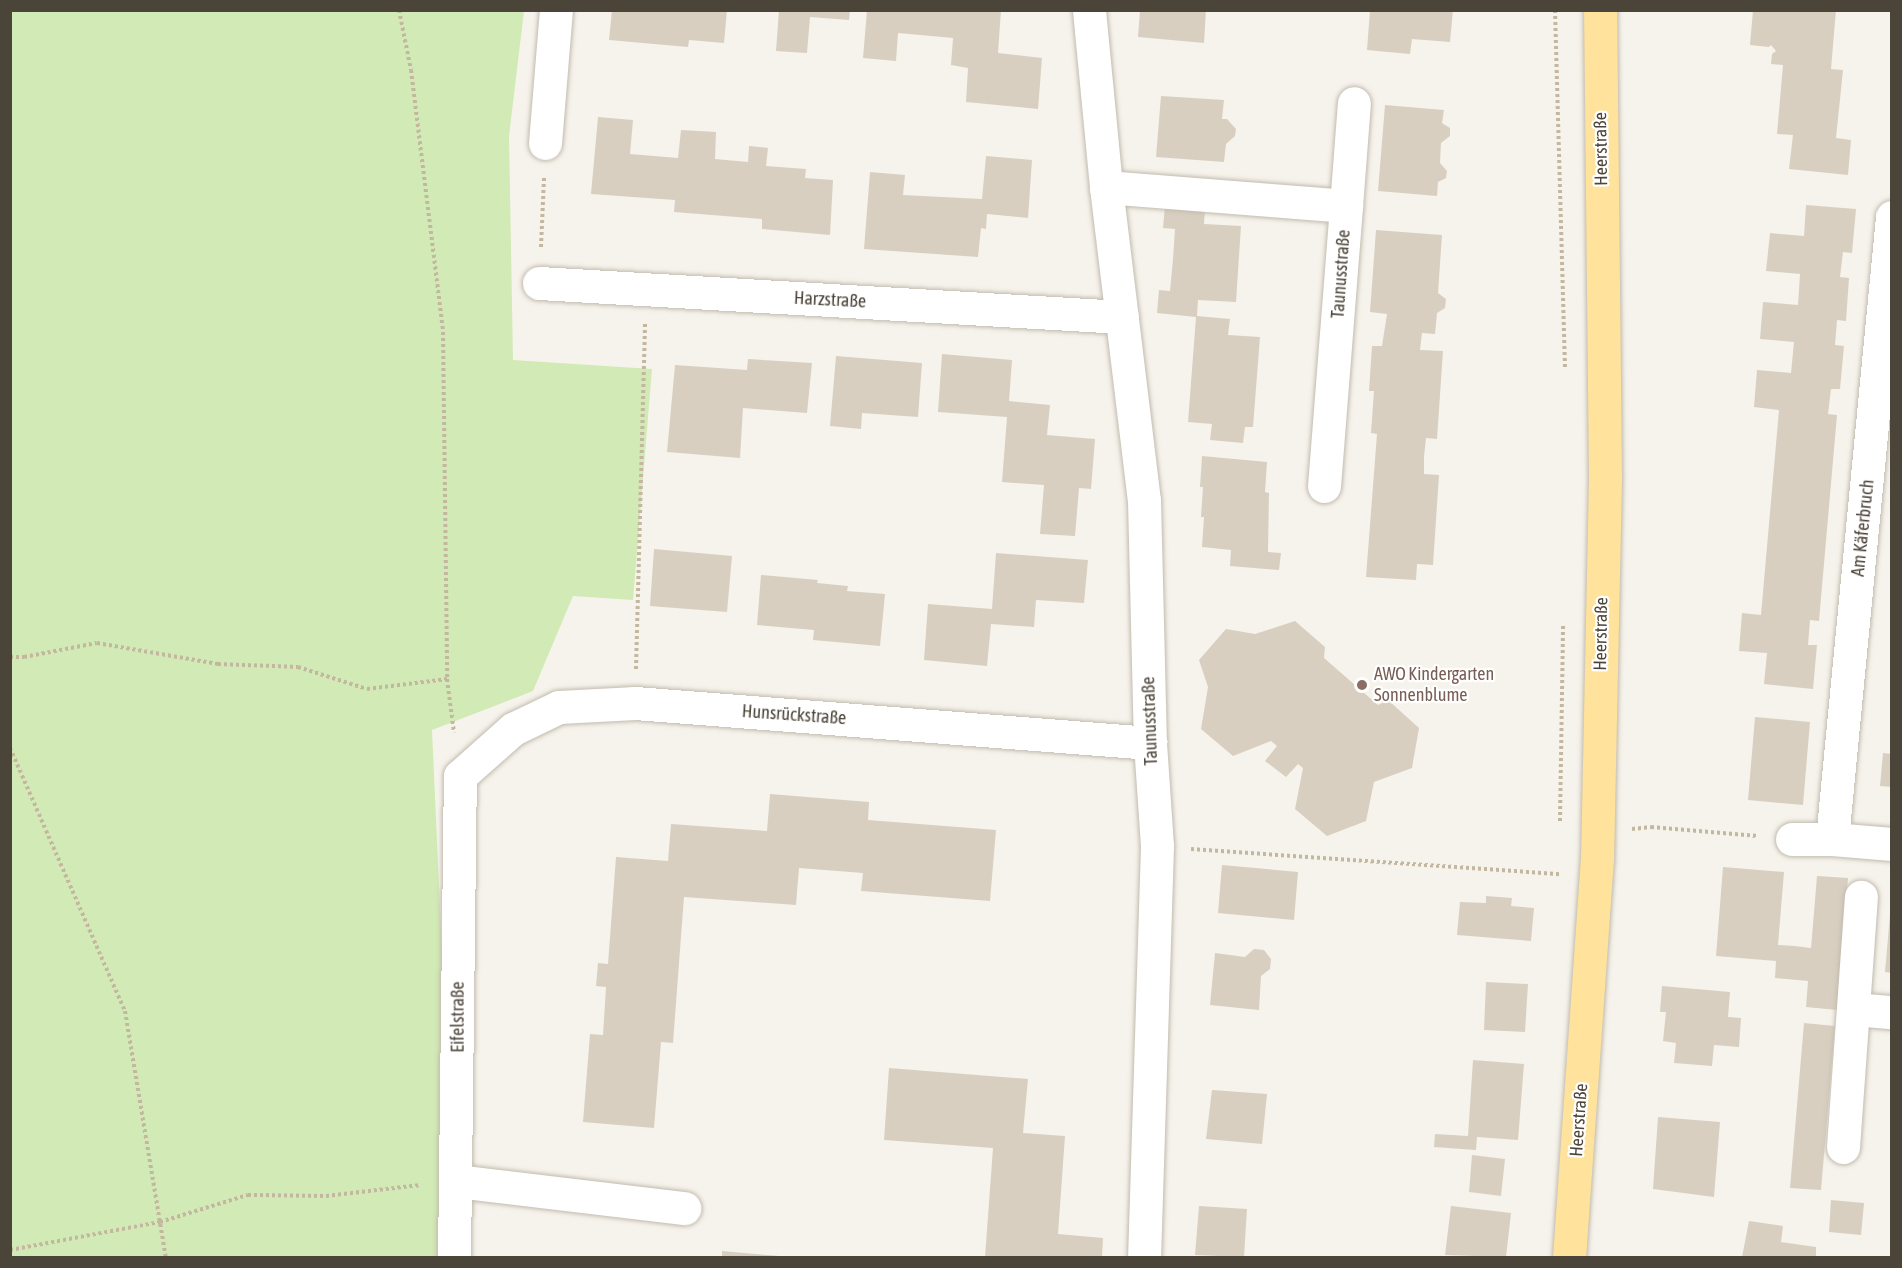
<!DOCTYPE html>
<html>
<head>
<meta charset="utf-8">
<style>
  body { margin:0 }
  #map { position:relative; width:1902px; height:1268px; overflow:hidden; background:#f6f3ec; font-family:"Asap Condensed",sans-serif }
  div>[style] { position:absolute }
  .green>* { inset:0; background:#d2eab5 }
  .building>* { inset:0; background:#d8cfc1 }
  .path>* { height:4px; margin-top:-2px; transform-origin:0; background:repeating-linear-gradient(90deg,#c4b79f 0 3px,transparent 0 6px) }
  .roads { filter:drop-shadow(0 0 2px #c2bbae) drop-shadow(0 0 2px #c2bbae) }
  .minor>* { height:33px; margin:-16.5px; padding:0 16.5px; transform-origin:16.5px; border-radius:16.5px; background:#fff }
  .major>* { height:33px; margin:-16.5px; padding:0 16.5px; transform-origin:16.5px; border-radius:16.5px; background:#ffe39c }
  .dots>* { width:16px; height:16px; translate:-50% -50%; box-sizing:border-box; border:3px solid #fff; border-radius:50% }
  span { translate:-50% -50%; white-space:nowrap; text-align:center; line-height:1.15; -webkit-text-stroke:4.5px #fff; paint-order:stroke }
  .street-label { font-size:18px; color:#4b4439 }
  .education-label { font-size:18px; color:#785e54 }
  .left { translate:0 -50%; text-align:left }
  .frame { position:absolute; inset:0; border:12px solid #4b4439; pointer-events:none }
</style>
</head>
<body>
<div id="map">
  <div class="green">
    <i style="clip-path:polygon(10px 11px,524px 11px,509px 136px,513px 360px,652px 369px,633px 600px,573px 596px,533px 691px,432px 730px,448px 1085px,442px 1257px,11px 1257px)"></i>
  </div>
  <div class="building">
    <i style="clip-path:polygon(612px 10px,727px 10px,724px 43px,689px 40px,688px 47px,609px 40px)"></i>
    <i style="clip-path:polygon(779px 10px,850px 10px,849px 20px,810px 17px,807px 53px,776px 51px)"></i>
    <i style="clip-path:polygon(867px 10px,1001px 10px,998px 53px,1042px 58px,1038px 109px,966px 102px,968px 68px,951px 65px,953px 38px,898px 33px,896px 61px,863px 58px)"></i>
    <i style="clip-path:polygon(1140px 10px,1206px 10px,1204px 43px,1138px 37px)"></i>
    <i style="clip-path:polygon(1370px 10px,1453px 10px,1450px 42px,1412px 39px,1410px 54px,1367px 50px)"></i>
    <i style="clip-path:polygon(1753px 10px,1836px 10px,1831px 69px,1843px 70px,1836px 138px,1851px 140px,1848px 175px,1789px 169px,1793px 135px,1777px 134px,1783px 65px,1771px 64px,1772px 54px,1776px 51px,1771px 45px,1769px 47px,1750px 45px)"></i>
    <i style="clip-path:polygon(1161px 96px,1224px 100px,1222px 119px,1227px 119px,1236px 129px,1235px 136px,1226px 144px,1224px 162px,1156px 157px)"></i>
    <i style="clip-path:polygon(1385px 105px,1444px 110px,1442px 123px,1450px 128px,1450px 136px,1441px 143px,1440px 163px,1447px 171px,1446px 178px,1438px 182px,1437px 196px,1378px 191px)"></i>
    <i style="clip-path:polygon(598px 117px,633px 120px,630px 154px,678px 158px,681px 130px,716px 132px,715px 159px,748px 162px,749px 146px,768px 148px,766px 166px,806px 169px,805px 178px,833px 180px,830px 235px,762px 229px,762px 219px,674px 212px,675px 200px,591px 194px)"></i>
    <i style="clip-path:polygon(986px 156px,1032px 160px,1028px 218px,987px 214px,986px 229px,981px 228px,978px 257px,864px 249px,870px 172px,905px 175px,903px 195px,982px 199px)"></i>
    <i style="clip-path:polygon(1165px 205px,1205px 208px,1204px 224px,1241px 226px,1236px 302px,1198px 300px,1197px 316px,1230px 319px,1228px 335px,1260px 337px,1253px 427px,1245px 427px,1243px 443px,1210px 440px,1212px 424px,1188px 422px,1196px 317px,1157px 313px,1159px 290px,1170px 291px,1173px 259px,1175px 229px,1163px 228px)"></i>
    <i style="clip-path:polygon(1806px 205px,1856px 209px,1852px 253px,1843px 252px,1840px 277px,1849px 278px,1846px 321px,1837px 320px,1835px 345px,1844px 346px,1840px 389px,1831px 389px,1828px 414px,1837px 415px,1819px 621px,1810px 620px,1808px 645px,1817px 645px,1813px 689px,1764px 684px,1767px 653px,1739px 651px,1742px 613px,1761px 615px,1779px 410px,1754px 407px,1757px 370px,1791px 373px,1794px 342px,1760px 339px,1763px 302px,1798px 305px,1800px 274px,1766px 271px,1770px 233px,1804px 236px)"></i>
    <i style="clip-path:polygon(1376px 230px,1442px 235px,1438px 293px,1446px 299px,1445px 308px,1437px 313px,1435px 334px,1422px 333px,1420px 350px,1443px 351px,1437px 439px,1426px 438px,1424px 457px,1424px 474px,1439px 475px,1433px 565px,1417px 564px,1416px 580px,1366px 577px,1377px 434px,1371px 433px,1374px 391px,1369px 391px,1372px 346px,1382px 346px,1387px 314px,1370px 312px)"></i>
    <i style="clip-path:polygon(942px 354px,1012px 360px,1009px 401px,1050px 405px,1047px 435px,1095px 439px,1091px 489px,1079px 488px,1075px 536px,1040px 534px,1044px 485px,1002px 482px,1007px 417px,938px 412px)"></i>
    <i style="clip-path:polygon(836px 356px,922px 363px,918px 417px,862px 413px,861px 429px,830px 426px)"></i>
    <i style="clip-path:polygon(748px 359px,812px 363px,807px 413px,743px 408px,740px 458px,667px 452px,675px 365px,747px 370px)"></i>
    <i style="clip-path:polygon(1202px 456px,1267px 462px,1265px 492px,1269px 493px,1268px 552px,1281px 553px,1279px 570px,1230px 566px,1231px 550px,1202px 547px,1204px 517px,1201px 517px,1203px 487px,1200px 487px)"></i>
    <i style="clip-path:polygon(654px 549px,732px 556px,727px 612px,650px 606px)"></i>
    <i style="clip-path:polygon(996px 553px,1088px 560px,1084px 603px,1036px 600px,1034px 627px,991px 624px,987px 666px,924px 660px,928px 604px,992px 609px)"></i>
    <i style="clip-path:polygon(761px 575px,818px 580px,817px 583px,848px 586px,847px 591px,885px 594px,880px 646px,813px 640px,814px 630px,757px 625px)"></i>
    <i style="clip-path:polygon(1295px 621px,1325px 647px,1324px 658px,1378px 705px,1388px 700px,1419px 728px,1412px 768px,1374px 782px,1366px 821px,1327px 836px,1295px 809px,1303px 768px,1298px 764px,1286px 777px,1265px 761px,1277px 746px,1271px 741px,1233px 756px,1201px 729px,1208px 687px,1199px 660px,1226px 629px,1255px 634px)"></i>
    <i style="clip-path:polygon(1755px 717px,1810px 722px,1803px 805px,1748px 800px)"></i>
    <i style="clip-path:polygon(1883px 753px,1892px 754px,1892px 787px,1880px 786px)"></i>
    <i style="clip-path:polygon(770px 794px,869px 802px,868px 820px,996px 830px,990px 901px,861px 891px,863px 873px,799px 868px,796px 905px,684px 897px,673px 1043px,661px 1042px,654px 1128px,583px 1122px,590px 1034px,603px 1035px,606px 987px,596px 986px,598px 963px,608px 964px,616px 857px,668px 861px,671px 824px,767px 831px)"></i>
    <i style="clip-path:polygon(1222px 865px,1298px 872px,1294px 920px,1218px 913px)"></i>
    <i style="clip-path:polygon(1723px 867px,1784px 872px,1778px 945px,1795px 946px,1811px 948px,1817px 876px,1848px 878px,1837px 1010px,1806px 1007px,1808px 981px,1775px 978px,1776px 961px,1716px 956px)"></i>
    <i style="clip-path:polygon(1486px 896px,1512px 898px,1511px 906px,1534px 908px,1531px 941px,1457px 935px,1460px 902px,1486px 903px)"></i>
    <i style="clip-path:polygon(1890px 915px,1892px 915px,1892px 973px,1885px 972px)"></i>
    <i style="clip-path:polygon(1254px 949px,1264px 950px,1271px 959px,1270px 969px,1261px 976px,1259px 1010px,1210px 1005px,1215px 953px,1245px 957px)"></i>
    <i style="clip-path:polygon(1486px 982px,1528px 984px,1525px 1032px,1484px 1030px)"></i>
    <i style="clip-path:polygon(1662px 986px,1730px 992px,1728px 1017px,1741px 1018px,1739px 1047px,1714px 1045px,1712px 1066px,1674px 1063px,1676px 1043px,1663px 1041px,1666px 1012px,1660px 1012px)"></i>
    <i style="clip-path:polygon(1804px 1023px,1835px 1026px,1821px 1190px,1790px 1188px)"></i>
    <i style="clip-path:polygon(1473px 1060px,1524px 1064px,1518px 1140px,1477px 1137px,1476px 1150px,1434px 1147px,1435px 1134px,1468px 1136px)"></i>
    <i style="clip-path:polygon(889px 1068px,1028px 1079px,1023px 1133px,1065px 1136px,1058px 1234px,1103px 1238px,1102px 1257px,985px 1257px,993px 1148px,884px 1140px)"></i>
    <i style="clip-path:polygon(1212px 1090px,1267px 1094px,1262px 1144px,1206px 1139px)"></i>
    <i style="clip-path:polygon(1658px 1117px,1720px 1122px,1714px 1197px,1653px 1189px)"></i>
    <i style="clip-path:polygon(1472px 1155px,1505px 1159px,1501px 1196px,1469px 1192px)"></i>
    <i style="clip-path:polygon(1831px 1200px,1864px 1203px,1861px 1235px,1829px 1232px)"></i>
    <i style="clip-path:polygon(1199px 1206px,1247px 1209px,1244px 1257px,1195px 1255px)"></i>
    <i style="clip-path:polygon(1451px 1206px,1511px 1213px,1506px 1257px,1445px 1255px)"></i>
    <i style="clip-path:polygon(1749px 1221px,1783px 1226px,1781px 1242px,1816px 1247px,1816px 1257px,1742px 1257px)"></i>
    <i style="clip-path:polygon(722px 1251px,779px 1256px,779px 1257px,722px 1257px)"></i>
  </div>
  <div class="path">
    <i style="left:399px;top:10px;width:61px;rotate:78.7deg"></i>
    <i style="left:411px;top:70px;width:264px;rotate:83deg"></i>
    <i style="left:443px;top:332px;width:347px;rotate:89.3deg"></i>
    <i style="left:447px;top:679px;width:54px;rotate:82.6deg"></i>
    <i style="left:1555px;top:10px;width:358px;rotate:88.4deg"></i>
    <i style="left:541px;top:247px;width:70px;rotate:-87.5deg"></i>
    <i style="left:10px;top:657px;width:14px"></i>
    <i style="left:24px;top:657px;width:74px;rotate:-10.9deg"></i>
    <i style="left:97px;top:643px;width:123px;rotate:9.8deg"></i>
    <i style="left:218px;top:664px;width:80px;rotate:2.1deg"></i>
    <i style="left:298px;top:667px;width:72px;rotate:17.7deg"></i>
    <i style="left:367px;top:689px;width:81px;rotate:-7.1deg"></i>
    <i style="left:636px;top:669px;width:346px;rotate:-88.5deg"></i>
    <i style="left:10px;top:748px;width:287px;rotate:66.4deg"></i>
    <i style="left:125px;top:1011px;width:250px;rotate:80.6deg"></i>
    <i style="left:1560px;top:821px;width:197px;rotate:-89.1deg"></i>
    <i style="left:1632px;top:829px;width:19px;rotate:-6deg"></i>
    <i style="left:1651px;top:827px;width:107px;rotate:4.8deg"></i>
    <i style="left:1191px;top:849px;width:370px;rotate:3.9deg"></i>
    <i style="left:10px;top:1250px;width:153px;rotate:-10.6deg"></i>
    <i style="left:160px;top:1222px;width:92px;rotate:-17.1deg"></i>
    <i style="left:248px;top:1195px;width:78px;rotate:0.7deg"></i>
    <i style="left:326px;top:1196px;width:95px;rotate:-6.7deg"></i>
  </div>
  <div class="roads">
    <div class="minor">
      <i style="left:1089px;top:10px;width:178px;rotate:84.5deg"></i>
      <i style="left:1106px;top:187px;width:315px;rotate:83.1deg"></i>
      <i style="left:1144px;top:500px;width:243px;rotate:88.6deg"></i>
      <i style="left:1150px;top:743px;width:103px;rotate:86.1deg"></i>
      <i style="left:1157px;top:846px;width:412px;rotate:91.8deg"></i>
      <i style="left:545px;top:143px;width:133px;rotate:-85.3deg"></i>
      <i style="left:1106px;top:187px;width:241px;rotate:4.5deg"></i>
      <i style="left:1346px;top:206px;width:103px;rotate:-85.6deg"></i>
      <i style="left:539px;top:283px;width:584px;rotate:3.34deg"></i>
      <i style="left:1324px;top:486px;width:281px;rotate:-85.5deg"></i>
      <i style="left:1792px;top:839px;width:40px"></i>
      <i style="left:1832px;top:839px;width:60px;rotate:4.8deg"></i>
      <i style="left:1832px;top:839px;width:625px;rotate:-84.49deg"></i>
      <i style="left:1854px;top:1009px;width:38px;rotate:5deg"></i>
      <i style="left:1843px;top:1147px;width:251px;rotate:-85.9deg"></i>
      <i style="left:457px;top:1181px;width:229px;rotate:6.8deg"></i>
      <i style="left:454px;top:1258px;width:482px;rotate:-89.3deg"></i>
      <i style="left:460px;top:776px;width:71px;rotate:-41.6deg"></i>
      <i style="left:513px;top:729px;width:51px;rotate:-25.6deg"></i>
      <i style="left:559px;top:707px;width:76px;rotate:-3deg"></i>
      <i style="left:635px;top:703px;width:517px;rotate:4.44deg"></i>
    </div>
    <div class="major">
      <i style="left:1569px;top:1258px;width:399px;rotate:-86deg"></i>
      <i style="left:1597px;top:860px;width:382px;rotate:-88.8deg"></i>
      <i style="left:1605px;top:478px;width:468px;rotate:-90.6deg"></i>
    </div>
  </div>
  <div class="dots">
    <i style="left:1362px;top:685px;background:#8d6e63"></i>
  </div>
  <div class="street-label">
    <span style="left:1601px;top:149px;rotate:-91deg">Heerstraße</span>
    <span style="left:1341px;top:274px;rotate:-86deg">Taunusstraße</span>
    <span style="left:830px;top:300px;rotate:3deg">Harzstraße</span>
    <span style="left:1863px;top:528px;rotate:-84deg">Am Käferbruch</span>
    <span style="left:1601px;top:634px;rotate:-89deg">Heerstraße</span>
    <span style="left:794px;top:715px;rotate:4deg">Hunsrückstraße</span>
    <span style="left:1150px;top:721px;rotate:-92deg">Taunusstraße</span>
    <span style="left:458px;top:1017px;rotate:-90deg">Eifelstraße</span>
    <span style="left:1579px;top:1120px;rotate:-86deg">Heerstraße</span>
  </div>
  <div class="education-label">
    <span class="left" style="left:1374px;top:685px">AWO Kindergarten<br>Sonnenblume</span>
  </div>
  <div class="frame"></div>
</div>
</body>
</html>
